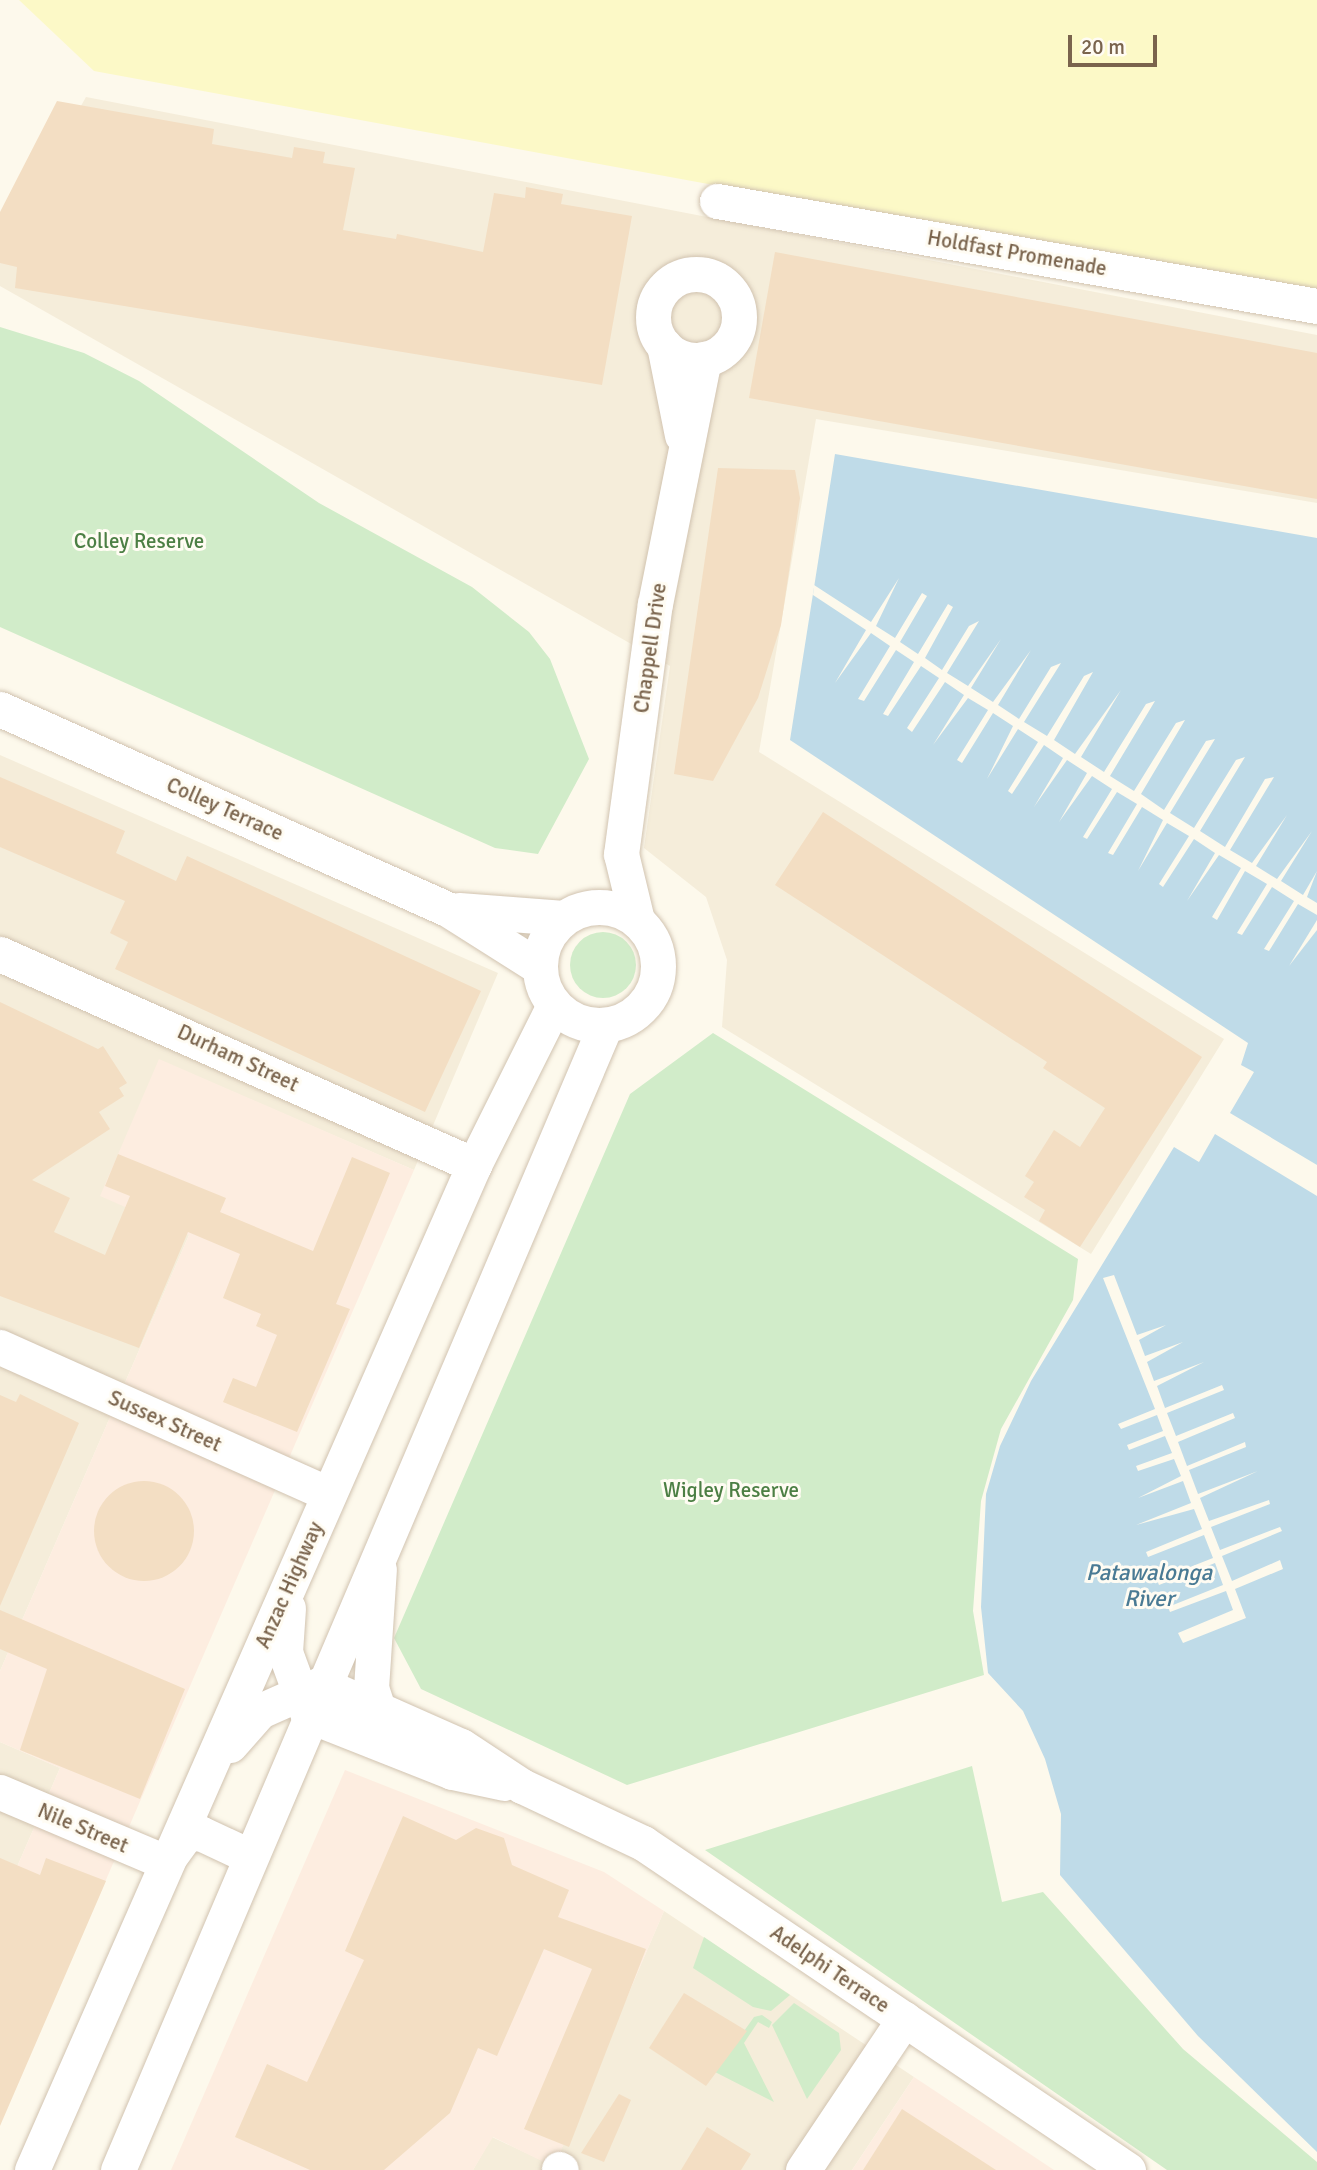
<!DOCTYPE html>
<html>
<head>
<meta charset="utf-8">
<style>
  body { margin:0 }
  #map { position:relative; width:1317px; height:2170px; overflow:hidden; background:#fdf9ec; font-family:Signika,sans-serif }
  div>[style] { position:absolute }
  .residential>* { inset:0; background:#f5edda }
  .commercial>* { inset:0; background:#fdede0 }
  .green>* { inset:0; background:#d1ecc9 }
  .round { border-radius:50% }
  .sand>* { inset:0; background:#fcf9c7 }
  .water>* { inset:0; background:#bfdbe8 }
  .pier>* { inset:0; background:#fdf9ec }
  .building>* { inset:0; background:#f3dec3 }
  .roads { filter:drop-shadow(0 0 2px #d1c3b0) drop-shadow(0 0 2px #d1c3b0) }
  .minor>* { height:35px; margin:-17.5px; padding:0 17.5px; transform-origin:17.5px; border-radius:17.5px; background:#fff }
  .minor>.ring { margin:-17.5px; padding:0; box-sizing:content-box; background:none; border:35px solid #fff; border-radius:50% }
  span { translate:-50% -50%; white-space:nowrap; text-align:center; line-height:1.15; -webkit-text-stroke:6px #fffcf3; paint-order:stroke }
  .street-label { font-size:21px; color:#7a644d }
  .park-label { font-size:21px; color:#4c7f44 }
  .water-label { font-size:23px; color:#497a94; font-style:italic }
  .scale { position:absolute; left:1068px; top:35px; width:89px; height:32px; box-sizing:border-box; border:4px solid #7a644d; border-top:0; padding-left:9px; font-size:21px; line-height:24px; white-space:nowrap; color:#7a644d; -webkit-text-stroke:5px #fffcf3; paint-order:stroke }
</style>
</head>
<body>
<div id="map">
  <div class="residential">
    <i style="clip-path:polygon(86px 97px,1317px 335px,1317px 503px,816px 419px,759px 752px,1224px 1039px,1091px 1254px,722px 1027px,727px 960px,706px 897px,644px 848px,670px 666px,0 286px,0 249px)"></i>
    <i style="clip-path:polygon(0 755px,498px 973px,414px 1170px,159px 1060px,189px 1235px,0 1671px)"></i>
    <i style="clip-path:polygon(0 1742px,60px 1768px,0 1906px)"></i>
    <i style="clip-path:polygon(664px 1911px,914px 2077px,852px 2170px,473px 2170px,492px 2137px,554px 2166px)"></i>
  </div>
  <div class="commercial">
    <i style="clip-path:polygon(159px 1059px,414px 1170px,0 2124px,0 1906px,60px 1768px,0 1742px,0 1671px,189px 1235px,100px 1196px)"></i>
    <i style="clip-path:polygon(345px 1770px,604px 1872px,664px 1911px,554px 2167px,493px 2137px,473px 2170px,171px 2170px)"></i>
    <i style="clip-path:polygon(914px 2077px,1054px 2170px,852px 2170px)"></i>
  </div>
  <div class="green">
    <i style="clip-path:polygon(0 327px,84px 353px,139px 381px,319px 503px,472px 587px,529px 632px,550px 659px,589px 759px,538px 854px,495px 848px,0 627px)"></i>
    <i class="round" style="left:570px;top:932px;width:66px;height:66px"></i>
    <i style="clip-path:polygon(713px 1033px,1078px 1259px,1073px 1300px,1001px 1429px,981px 1501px,973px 1611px,984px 1675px,627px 1785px,421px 1689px,394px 1638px,630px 1094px)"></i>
    <i style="clip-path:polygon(972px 1766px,1002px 1902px,1043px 1892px,1183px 2049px,1317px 2162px,1317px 2170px,1167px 2170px,705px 1850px)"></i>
    <i style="clip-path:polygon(704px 1937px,790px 1995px,771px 2011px,753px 2007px,693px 1968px)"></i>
    <i style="clip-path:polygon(794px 2003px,839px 2033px,841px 2050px,807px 2099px,772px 2025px)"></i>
    <i style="clip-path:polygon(762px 2015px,772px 2022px,769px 2028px,758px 2022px,744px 2043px,774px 2102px,715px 2072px,754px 2017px)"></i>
  </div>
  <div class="sand">
    <i style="clip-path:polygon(19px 0,1317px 0,1317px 296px,94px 71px)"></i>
  </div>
  <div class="water">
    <i style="clip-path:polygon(835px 454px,1317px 538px,1317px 1165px,1230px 1113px,1254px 1072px,1241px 1065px,1248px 1043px,790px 740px)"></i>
    <i style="clip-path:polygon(1215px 1134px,1317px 1196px,1317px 2152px,1198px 2036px,1060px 1875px,1061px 1814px,1045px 1759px,1023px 1711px,988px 1673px,981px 1607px,986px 1494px,1000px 1446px,1031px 1381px,1174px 1147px,1199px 1162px)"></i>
  </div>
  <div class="pier">
    <i style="clip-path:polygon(899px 578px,876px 626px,895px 638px,922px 593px,927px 596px,900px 642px,918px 654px,948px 604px,953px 607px,925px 658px,942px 670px,969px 626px,979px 621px,947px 673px,968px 686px,1001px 639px,971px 688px,993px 702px,1031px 650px,998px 705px,1019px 719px,1051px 667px,1061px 663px,1024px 722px,1047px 736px,1084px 676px,1093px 672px,1054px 740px,1075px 754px,1121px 690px,1081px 757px,1104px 772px,1146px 704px,1155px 701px,1110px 776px,1134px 791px,1176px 723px,1185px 720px,1141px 794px,1164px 810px,1206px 741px,1215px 739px,1170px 813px,1194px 828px,1236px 760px,1245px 757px,1200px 831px,1225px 847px,1265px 779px,1274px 777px,1230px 850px,1252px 863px,1287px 815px,1256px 866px,1277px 879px,1312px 831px,1281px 881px,1303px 895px,1317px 871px,1307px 897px,1317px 903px,1317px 915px,1298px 904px,1269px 951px,1264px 949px,1294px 901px,1272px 887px,1242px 935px,1237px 933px,1267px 884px,1245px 871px,1217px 920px,1212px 917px,1241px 868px,1219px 855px,1187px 901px,1215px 853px,1194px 839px,1163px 887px,1159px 884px,1189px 836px,1167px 823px,1138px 871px,1163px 820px,1142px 807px,1113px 855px,1108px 853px,1137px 804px,1117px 792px,1087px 839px,1083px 837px,1112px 789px,1092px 776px,1059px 822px,1087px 773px,1067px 760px,1034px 807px,1063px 758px,1044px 745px,1012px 794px,1008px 791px,1038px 742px,1018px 729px,987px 779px,1013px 726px,993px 713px,962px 763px,957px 760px,988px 710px,968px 698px,933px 745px,964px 695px,945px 682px,912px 732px,907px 728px,939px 678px,921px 666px,888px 716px,883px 714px,914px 662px,896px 650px,864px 701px,858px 699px,890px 646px,871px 633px,835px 683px,866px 630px,813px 595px,814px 585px,871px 622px)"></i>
    <i style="clip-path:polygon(1317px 920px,1317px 930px,1289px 966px)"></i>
    <i style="clip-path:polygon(1114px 1275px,1137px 1335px,1166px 1325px,1139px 1340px,1145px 1356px,1183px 1342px,1147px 1362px,1154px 1381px,1204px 1362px,1157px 1386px,1165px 1408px,1222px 1385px,1224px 1390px,1167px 1413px,1176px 1436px,1233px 1413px,1235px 1418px,1178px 1442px,1187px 1466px,1245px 1442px,1246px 1447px,1189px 1470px,1198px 1494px,1258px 1471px,1200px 1498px,1209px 1521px,1269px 1500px,1270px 1504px,1211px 1527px,1220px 1550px,1280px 1527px,1282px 1531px,1222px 1556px,1232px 1581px,1280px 1560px,1283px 1569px,1235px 1589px,1246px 1618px,1183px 1643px,1178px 1633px,1233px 1610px,1226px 1591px,1170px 1612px,1168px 1607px,1223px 1585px,1215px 1563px,1159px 1585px,1157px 1580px,1213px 1558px,1204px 1535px,1148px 1557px,1146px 1552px,1202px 1529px,1194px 1509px,1136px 1525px,1191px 1503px,1183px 1481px,1138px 1498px,1181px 1476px,1174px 1459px,1138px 1471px,1136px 1466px,1172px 1453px,1165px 1436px,1129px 1450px,1127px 1445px,1163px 1431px,1157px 1415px,1121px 1429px,1118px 1424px,1155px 1409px,1103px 1278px)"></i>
  </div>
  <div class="building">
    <i style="clip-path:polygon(57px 101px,214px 129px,212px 144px,292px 158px,294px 147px,325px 152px,323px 163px,355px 168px,343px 230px,396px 239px,397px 234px,483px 252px,494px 193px,525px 198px,526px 187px,563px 194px,561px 204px,632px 216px,602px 385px,15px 288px,17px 267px,0 263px,0 212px)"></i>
    <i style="clip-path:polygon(775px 252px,1317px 353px,1317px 499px,749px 398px)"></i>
    <i style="clip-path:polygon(718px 468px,795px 470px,800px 498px,781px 625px,758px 698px,713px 781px,674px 774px)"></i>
    <i style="clip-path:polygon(0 777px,125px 831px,116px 853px,176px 881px,187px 856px,481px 991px,425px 1112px,115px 969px,128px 942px,110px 933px,125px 901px,0 847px)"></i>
    <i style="clip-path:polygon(823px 812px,1202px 1057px,1080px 1247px,1039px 1221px,1045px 1210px,1024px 1197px,1034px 1182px,1025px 1176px,1054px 1130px,1080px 1147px,1105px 1108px,1043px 1068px,1047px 1062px,775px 885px)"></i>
    <i style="clip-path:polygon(0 1002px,98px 1049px,103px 1046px,127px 1083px,119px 1088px,124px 1096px,99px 1112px,110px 1129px,32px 1180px,70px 1198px,54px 1232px,105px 1255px,130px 1196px,105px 1186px,118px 1154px,226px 1198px,220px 1212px,313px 1251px,352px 1157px,390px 1173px,336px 1304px,350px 1309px,297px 1432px,223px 1402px,233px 1378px,256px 1387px,277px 1335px,256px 1326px,261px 1314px,223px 1298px,240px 1254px,188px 1232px,139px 1348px,0 1296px)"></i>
    <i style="clip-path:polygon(20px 1394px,79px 1423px,0 1606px,0 1395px,16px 1402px)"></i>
    <i class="round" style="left:94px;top:1481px;width:100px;height:100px"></i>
    <i style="clip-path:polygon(0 1610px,185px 1689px,140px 1799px,20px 1750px,47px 1669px,0 1649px)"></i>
    <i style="clip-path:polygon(403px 1816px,456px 1840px,476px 1828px,504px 1838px,512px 1865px,569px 1890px,558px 1917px,646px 1949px,569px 2147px,524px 2129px,592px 1969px,544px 1949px,497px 2056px,478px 2048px,450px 2113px,384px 2170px,310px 2170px,235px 2137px,267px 2064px,307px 2082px,364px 1960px,345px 1951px)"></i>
    <i style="clip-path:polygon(0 1858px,40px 1875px,46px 1858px,106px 1881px,0 2126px)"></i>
    <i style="clip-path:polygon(684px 1993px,747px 2031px,706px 2086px,649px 2048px)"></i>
    <i style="clip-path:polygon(619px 2094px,631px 2100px,604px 2162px,581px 2153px)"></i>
    <i style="clip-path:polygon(902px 2109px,996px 2170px,863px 2170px)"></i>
    <i style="clip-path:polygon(707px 2127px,751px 2154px,741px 2170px,681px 2170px)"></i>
  </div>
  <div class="roads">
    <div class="minor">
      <i style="left:717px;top:201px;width:609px;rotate:9.93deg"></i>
      <i class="ring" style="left:653px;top:274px;width:51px;height:51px"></i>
      <i style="left:664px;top:345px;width:92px;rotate:78.7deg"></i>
      <i style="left:0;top:709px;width:492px;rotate:24.1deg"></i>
      <i style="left:449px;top:910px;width:107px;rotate:32.3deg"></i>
      <i class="ring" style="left:540px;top:907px;width:83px;height:83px"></i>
      <i style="left:459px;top:910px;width:105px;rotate:4.4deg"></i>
      <i style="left:637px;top:920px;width:68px;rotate:-103.6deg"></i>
      <i style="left:621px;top:854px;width:252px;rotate:-82.3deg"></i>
      <i style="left:655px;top:604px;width:250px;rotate:-78.7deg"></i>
      <i style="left:0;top:954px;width:519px;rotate:24deg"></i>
      <i style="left:0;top:1347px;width:360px;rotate:24.1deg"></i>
      <i style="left:288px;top:1608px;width:44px;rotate:93.9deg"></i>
      <i style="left:285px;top:1652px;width:67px;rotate:69.9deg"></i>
      <i style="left:321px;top:1684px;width:153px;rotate:23.9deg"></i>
      <i style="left:461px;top:1746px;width:73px;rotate:33.3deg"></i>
      <i style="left:522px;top:1786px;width:134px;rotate:25.2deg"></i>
      <i style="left:643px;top:1843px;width:585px;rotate:33.99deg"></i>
      <i style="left:378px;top:1709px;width:22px;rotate:-108deg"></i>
      <i style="left:371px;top:1688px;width:119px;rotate:-86.2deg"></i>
      <i style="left:308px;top:1715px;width:155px;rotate:21.6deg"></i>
      <i style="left:452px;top:1772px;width:53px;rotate:11.9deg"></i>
      <i style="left:230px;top:1745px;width:45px;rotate:-48.6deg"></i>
      <i style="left:260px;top:1711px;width:67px;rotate:-23.9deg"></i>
      <i style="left:0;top:1792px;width:181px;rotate:23deg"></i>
      <i style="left:171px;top:1855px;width:26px;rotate:-54deg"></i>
      <i style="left:186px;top:1834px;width:14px;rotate:-4deg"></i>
      <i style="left:200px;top:1833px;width:54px;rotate:25.1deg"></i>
      <i style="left:559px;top:2169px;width:2px;rotate:27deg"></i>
      <i style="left:32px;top:2170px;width:1098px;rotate:-66.26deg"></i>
      <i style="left:474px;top:1165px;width:179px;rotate:-63.4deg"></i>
      <i style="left:118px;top:2170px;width:1243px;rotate:-66.94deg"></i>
      <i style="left:803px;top:2170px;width:182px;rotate:-56.2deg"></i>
    </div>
  </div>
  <div class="street-label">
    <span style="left:1017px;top:253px;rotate:10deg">Holdfast Promenade</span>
    <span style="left:650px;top:648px;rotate:-82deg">Chappell Drive</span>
    <span style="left:225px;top:809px;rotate:24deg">Colley Terrace</span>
    <span style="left:238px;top:1058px;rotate:25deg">Durham Street</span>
    <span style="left:165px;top:1421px;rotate:24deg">Sussex Street</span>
    <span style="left:289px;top:1585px;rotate:-66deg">Anzac Highway</span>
    <span style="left:83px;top:1828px;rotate:23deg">Nile Street</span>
    <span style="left:830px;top:1969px;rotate:34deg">Adelphi Terrace</span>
  </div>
  <div class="park-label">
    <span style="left:139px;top:541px">Colley Reserve</span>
    <span style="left:731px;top:1490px">Wigley Reserve</span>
  </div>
  <div class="water-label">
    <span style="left:1149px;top:1586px">Patawalonga<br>River</span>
  </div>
  <div class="scale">20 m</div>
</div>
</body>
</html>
